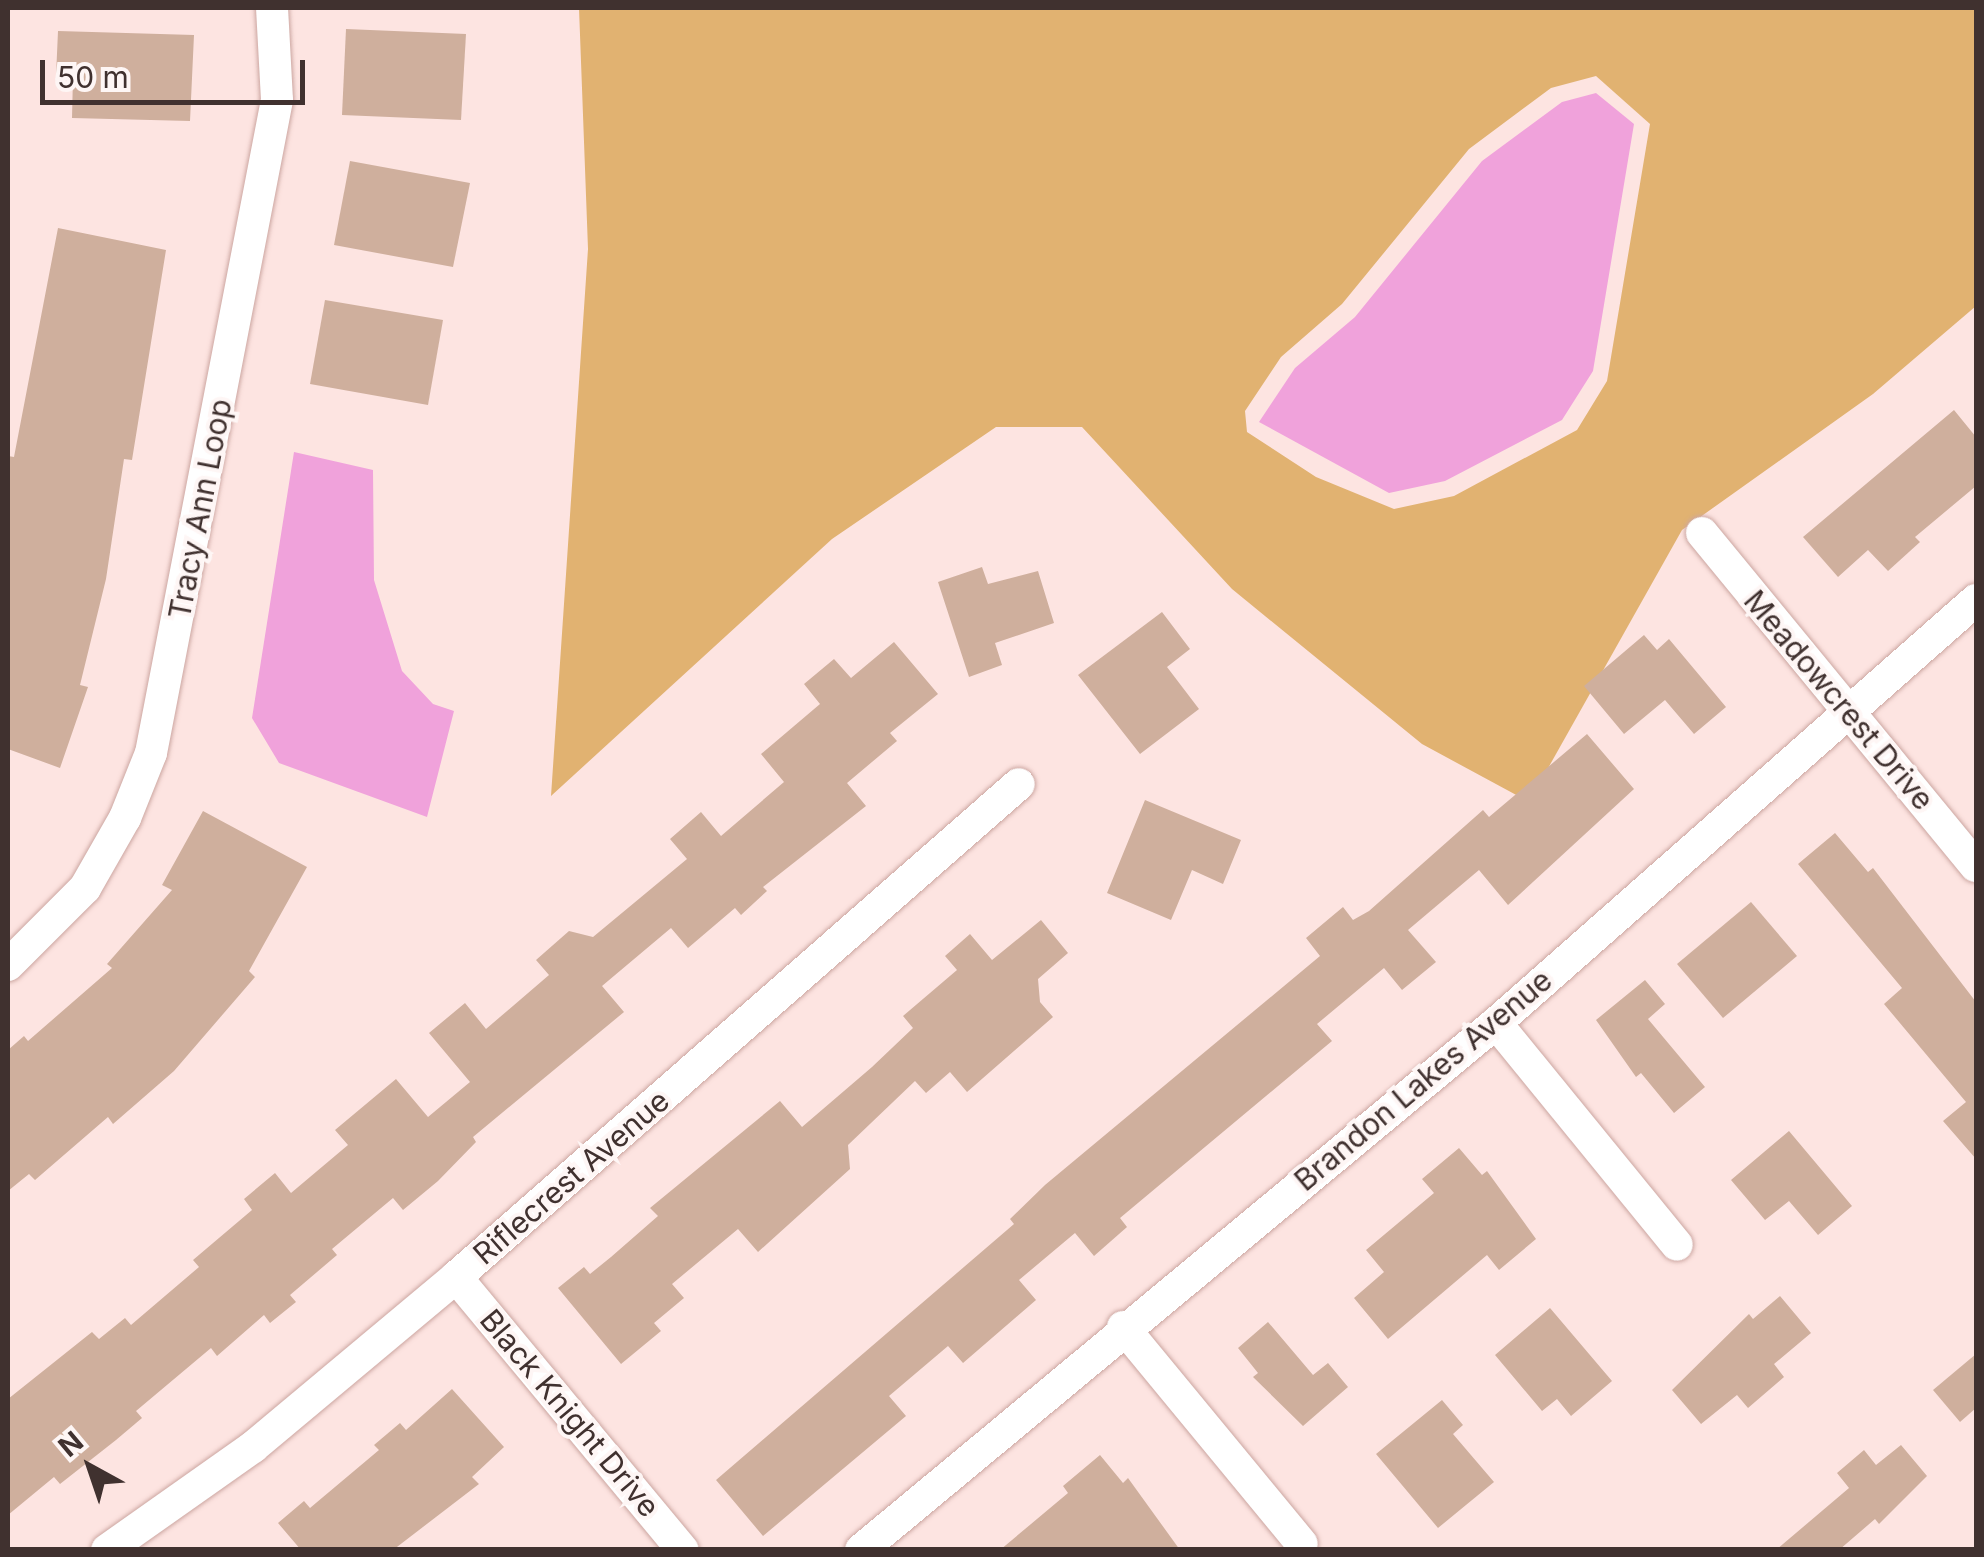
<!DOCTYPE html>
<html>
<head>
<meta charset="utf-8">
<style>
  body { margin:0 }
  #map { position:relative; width:1984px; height:1557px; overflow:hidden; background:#fde4e1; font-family:Inter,sans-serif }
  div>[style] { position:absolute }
  .green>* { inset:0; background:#e1b271 }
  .water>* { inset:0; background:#f0a2db }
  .building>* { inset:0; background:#cfaf9d }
  .roads { filter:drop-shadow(0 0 2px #cca6a1) drop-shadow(0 0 2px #cca6a1) }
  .minor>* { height:32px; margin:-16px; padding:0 16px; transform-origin:16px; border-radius:16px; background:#fff }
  span { translate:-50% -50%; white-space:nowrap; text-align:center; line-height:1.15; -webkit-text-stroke:8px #fef6f5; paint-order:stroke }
  .street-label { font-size:30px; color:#40312f }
  .frame { position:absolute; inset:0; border:10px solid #40312f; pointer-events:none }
  .north { position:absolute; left:40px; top:1417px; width:100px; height:100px; -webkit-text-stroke:8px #fef6f5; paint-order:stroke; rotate:320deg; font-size:28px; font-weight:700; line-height:40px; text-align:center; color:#40312f }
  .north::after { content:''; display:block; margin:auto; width:35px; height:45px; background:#40312f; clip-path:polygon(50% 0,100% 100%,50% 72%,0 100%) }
  .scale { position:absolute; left:40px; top:60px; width:265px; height:45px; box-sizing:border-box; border:5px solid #40312f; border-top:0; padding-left:12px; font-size:30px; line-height:35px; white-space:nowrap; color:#40312f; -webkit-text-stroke:8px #fef6f5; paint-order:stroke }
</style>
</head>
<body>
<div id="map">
  <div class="green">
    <i style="clip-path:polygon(evenodd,579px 8px,1976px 8px,1976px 306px,1873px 394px,1682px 530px,1529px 802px,1422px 744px,1232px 589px,1082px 427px,996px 427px,832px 539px,551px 796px,588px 249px,579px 8px,1596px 76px,1650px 124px,1607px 381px,1577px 430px,1454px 496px,1394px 509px,1316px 477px,1247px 432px,1245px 411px,1281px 357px,1342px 304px,1469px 149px,1551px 88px,1596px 76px)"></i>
  </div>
  <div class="water">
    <i style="clip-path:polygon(1596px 93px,1634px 124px,1593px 371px,1562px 420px,1445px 481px,1389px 493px,1259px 422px,1295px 368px,1355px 317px,1482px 161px,1562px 102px)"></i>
    <i style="clip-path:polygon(294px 452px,373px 470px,374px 580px,402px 671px,433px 704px,454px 711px,427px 817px,279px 763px,252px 718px)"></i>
  </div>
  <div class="building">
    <i style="clip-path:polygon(346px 29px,466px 34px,461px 120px,342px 115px)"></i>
    <i style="clip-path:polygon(58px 31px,194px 35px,190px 121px,72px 118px,73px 76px,56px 76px)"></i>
    <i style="clip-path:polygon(350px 161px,470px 183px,453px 267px,334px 245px)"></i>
    <i style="clip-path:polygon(58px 228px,166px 250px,132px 460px,124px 459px,106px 579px,80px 685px,88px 687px,60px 768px,8px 749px,8px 456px,14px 457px)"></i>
    <i style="clip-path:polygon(325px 300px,443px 320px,428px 405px,310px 384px)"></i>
    <i style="clip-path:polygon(1954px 410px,1976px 437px,1976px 486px,1915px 537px,1920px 542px,1888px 571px,1868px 550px,1838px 577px,1803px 537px)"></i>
    <i style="clip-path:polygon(982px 567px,988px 584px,1038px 571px,1054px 623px,995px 643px,1002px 665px,969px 677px,938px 582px)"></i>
    <i style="clip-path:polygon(1162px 612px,1190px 649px,1167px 667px,1199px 709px,1140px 754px,1078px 675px)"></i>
    <i style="clip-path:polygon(1644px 635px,1657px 650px,1669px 639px,1726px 707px,1694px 734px,1665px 700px,1624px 734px,1584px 686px)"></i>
    <i style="clip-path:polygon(894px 642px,938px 694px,890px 733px,897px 741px,847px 783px,866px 806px,763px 887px,767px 891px,741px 915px,735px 908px,688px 948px,671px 928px,602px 986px,624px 1012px,473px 1137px,476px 1142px,438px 1181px,403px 1210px,393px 1198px,332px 1249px,337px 1255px,290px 1295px,296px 1302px,270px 1323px,264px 1315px,217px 1356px,211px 1348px,136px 1411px,142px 1418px,116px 1440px,60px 1484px,54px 1477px,8px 1515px,8px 1399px,92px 1332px,99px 1339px,125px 1318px,131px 1325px,199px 1267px,193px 1260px,252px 1210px,244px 1199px,275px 1173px,291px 1193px,348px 1145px,335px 1130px,396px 1079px,428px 1117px,470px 1082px,429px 1033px,465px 1003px,486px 1029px,549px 975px,536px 960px,569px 931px,593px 937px,687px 859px,670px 839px,701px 812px,721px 836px,784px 782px,761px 754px,820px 704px,804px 684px,834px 659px,851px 678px)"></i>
    <i style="clip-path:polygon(1587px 734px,1634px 789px,1508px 905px,1479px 870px,1408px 930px,1436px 962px,1402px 990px,1384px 968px,1317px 1024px,1332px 1041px,1120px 1218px,1127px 1227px,1094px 1256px,1075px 1233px,1019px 1280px,1036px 1300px,963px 1363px,948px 1346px,889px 1396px,906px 1416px,763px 1536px,716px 1480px,1014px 1224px,1010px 1219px,1045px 1185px,1320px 956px,1306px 938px,1343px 907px,1353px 920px,1369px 911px,1483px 810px,1489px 817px)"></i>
    <i style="clip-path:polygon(1145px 800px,1241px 840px,1223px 884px,1192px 870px,1171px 920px,1107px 893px)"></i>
    <i style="clip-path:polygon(203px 811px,307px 867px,249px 971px,255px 977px,174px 1071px,113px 1124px,108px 1117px,35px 1180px,29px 1174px,8px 1191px,8px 1050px,24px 1036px,28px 1041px,112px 968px,107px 964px,172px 890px,162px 885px)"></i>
    <i style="clip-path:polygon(1835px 833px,1868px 872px,1873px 868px,1976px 1002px,1976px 1159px,1943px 1121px,1966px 1102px,1884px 1004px,1902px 988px,1798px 864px)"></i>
    <i style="clip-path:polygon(1751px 902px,1797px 956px,1723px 1018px,1677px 964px)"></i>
    <i style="clip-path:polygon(1041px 920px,1068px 953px,1038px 979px,1040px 1002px,1053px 1017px,967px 1092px,950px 1072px,926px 1093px,915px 1081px,848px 1145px,850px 1169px,758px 1252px,738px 1229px,672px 1284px,684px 1298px,654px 1323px,661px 1331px,621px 1364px,558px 1288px,584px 1267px,590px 1274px,611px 1257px,658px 1216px,650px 1208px,780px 1101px,802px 1127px,872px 1067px,913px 1028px,903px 1016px,957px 970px,945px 956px,970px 934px,992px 960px)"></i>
    <i style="clip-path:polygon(1645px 980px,1665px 1004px,1648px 1019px,1705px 1087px,1674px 1113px,1641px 1073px,1636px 1077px,1596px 1020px)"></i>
    <i style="clip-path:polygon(1789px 1131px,1852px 1206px,1818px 1235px,1789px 1201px,1765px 1220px,1731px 1180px)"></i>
    <i style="clip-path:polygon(1459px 1148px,1482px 1175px,1487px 1171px,1536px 1239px,1499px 1270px,1487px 1255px,1388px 1339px,1354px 1298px,1384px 1272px,1366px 1250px,1434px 1193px,1422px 1179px)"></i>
    <i style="clip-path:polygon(1780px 1296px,1811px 1333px,1774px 1364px,1784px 1377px,1748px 1408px,1737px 1395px,1701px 1424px,1672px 1390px,1749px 1314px,1753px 1319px)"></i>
    <i style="clip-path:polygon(1550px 1308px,1612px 1381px,1571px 1416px,1557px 1399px,1542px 1411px,1495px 1355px)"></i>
    <i style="clip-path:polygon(1268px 1322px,1313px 1375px,1328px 1363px,1348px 1387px,1303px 1426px,1253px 1377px,1258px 1373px,1238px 1348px)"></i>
    <i style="clip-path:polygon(1976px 1354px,1976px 1408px,1960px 1422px,1933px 1390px)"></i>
    <i style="clip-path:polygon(452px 1389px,504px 1447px,472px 1477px,479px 1484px,393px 1550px,301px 1550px,278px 1523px,304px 1501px,310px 1508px,379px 1450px,374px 1445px,400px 1423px,406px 1430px)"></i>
    <i style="clip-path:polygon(1442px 1400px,1463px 1425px,1453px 1434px,1494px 1482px,1438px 1528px,1376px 1454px)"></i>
    <i style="clip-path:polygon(1901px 1445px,1927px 1476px,1879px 1524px,1875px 1519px,1839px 1550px,1776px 1550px,1849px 1488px,1837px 1473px,1864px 1450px,1876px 1465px)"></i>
    <i style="clip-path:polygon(1100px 1455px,1123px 1483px,1128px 1478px,1180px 1550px,1000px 1550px,1068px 1493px,1063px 1486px)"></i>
  </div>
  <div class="roads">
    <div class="minor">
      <i style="left:1702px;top:533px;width:431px;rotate:50.6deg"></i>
      <i style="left:8px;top:965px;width:109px;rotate:-45deg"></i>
      <i style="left:85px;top:888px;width:81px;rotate:-60.3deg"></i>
      <i style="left:125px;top:818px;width:70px;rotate:-68.2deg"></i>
      <i style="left:151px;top:753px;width:665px;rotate:-79.08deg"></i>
      <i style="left:277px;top:100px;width:92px;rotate:-93.1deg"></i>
      <i style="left:1496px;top:1023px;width:286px;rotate:50.8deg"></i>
      <i style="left:456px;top:1277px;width:355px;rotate:50.3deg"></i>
      <i style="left:1123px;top:1327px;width:281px;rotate:50.5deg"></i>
      <i style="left:107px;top:1550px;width:179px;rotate:-35.2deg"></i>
      <i style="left:253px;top:1447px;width:265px;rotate:-39.9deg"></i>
      <i style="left:456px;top:1277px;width:748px;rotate:-41.21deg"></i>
      <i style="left:861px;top:1550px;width:825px;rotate:-39.69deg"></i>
      <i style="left:1496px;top:1023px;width:640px;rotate:-41.39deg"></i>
    </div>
  </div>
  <div class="street-label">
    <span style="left:200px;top:509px;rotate:-79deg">Tracy Ann Loop</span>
    <span style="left:1839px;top:700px;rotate:50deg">Meadowcrest Drive</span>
    <span style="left:1423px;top:1080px;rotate:-40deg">Brandon Lakes Avenue</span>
    <span style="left:571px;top:1177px;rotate:-41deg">Riflecrest Avenue</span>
    <span style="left:570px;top:1413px;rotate:50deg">Black Knight Drive</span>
  </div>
  <div class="frame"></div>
  <div class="north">N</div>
  <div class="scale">50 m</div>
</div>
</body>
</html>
